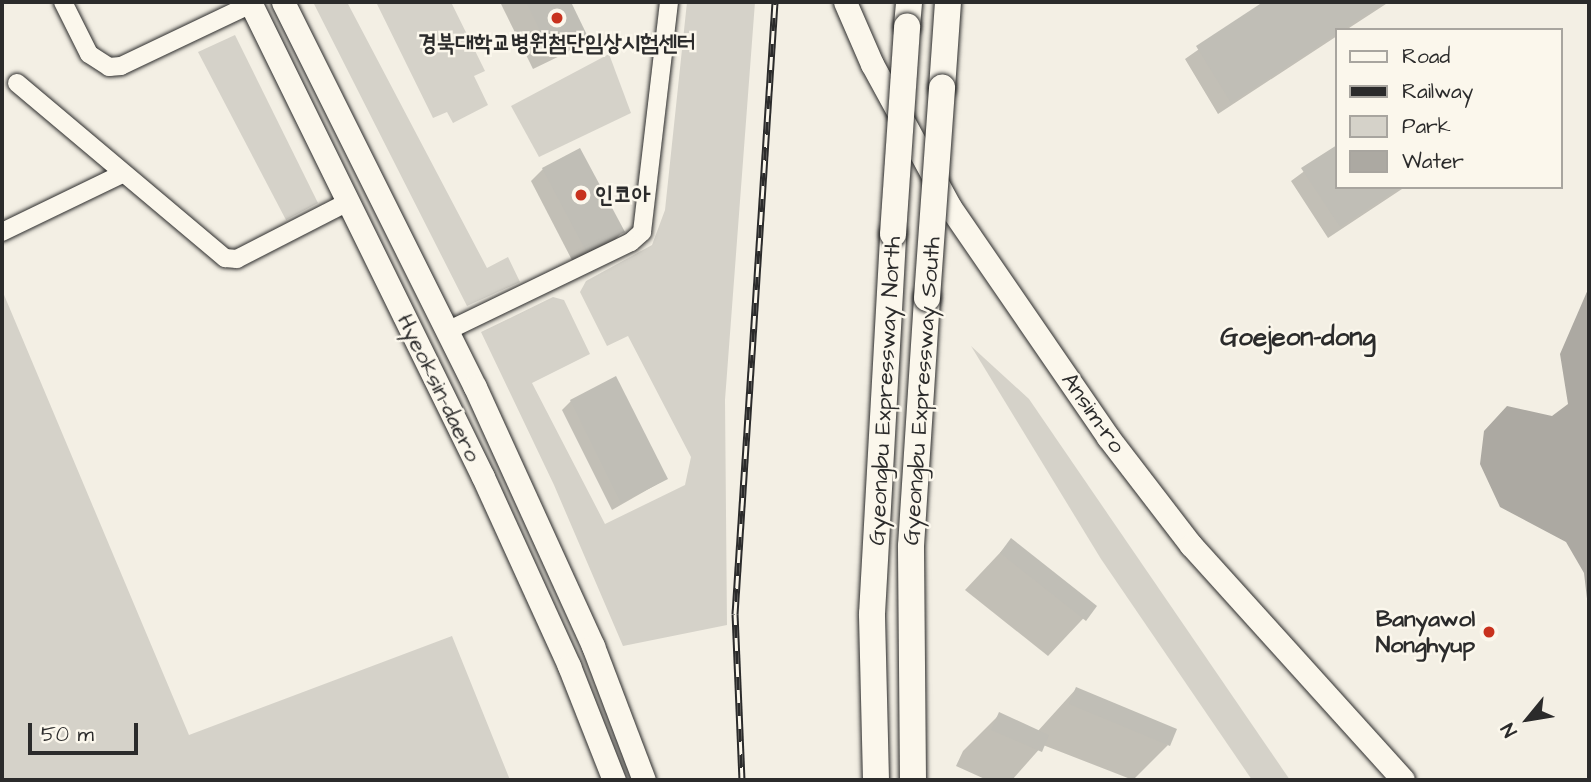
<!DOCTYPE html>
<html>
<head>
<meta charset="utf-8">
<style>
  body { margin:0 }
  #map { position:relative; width:1591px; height:782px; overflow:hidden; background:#f3efe4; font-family:"Architects Daughter","Poor Story",sans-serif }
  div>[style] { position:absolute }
  .green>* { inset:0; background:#d5d2c9 }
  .water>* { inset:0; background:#aca9a2 }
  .shadow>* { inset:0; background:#0003 }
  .building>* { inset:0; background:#c0beb6 }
  .roads { filter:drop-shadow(0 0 2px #2b2b2b) drop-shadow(0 0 2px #2b2b2b) }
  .minor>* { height:18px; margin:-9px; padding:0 9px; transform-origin:9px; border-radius:9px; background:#fbf7ec }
  .major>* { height:23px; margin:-11.5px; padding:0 11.5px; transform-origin:11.5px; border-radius:11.5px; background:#fbf7ec }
  .highway>* { height:26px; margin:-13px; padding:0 13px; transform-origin:13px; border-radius:13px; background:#fbf7ec }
  .rail>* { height:7px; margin-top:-3.5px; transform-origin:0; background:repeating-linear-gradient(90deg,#fbf7ec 0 13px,#2b2b2b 0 26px); box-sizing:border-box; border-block:2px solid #2b2b2b }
  .bridges { filter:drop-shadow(0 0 2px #2b2b2b) drop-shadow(0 0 2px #2b2b2b) }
  .highway-bridge>* { height:26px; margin:-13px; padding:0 13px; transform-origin:13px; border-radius:13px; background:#fbf7ec }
  .dots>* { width:19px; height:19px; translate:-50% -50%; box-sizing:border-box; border:4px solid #fbf7ec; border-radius:50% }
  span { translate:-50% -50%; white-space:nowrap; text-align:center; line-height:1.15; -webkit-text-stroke:5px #fbf7ec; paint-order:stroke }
  .poi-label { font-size:23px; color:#2b2b2b; font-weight:700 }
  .left { translate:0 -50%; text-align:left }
  .right { translate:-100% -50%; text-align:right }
  .street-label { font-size:23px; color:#2b2b2b }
  .quarter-label { font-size:26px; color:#2b2b2b; font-weight:700 }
  .frame { position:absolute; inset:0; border:4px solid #2b2b2b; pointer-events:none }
  .legend { position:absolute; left:1335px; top:28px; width:228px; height:161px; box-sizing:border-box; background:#fbf7ec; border:2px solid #a8a59f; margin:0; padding:9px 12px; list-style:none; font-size:21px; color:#2b2b2b }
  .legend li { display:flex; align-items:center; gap:14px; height:35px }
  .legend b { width:35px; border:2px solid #a8a59f }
  .north { position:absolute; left:1493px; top:684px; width:70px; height:70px; -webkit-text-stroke:5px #fbf7ec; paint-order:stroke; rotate:240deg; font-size:19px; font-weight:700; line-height:28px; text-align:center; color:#2b2b2b }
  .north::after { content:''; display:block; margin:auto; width:24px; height:32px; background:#2b2b2b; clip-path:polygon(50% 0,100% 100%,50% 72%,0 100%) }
  .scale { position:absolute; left:28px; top:723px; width:110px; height:32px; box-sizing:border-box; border:4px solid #2b2b2b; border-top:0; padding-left:9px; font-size:21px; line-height:24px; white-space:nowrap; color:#2b2b2b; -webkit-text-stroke:5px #fbf7ec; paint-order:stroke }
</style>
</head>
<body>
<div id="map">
  <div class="green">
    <i style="clip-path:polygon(313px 2px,347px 2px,487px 268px,508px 257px,520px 282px,467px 306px)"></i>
    <i style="clip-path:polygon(376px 2px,451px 2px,485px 71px,474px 76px,488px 105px,453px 123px,447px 112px,433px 118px)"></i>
    <i style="clip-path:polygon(687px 2px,755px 2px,725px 400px,727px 625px,623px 646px,554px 485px,481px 332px,553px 297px,564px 300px,590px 354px,532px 383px,605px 524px,685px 485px,691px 457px,628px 336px,607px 346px,580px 292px,586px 281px,652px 245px,665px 210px)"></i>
    <i style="clip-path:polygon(235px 35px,318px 203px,286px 220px,198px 52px)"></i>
    <i style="clip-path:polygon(609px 54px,631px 113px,539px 157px,511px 106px)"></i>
    <i style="clip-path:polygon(2px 290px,189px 735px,452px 636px,510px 780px,2px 780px)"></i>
    <i style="clip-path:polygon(971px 346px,1029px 399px,1290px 780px,1252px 780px,1101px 559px)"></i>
  </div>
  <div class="water">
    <i style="clip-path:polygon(1589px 287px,1589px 616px,1584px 573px,1566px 542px,1500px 507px,1480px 464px,1484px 431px,1507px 406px,1552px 416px,1568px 404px,1560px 354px)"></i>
  </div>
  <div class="shadow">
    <i style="clip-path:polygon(500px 2px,569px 2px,585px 34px,568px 52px,533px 69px)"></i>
    <i style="clip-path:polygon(1266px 2px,1389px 2px,1346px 30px,1337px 30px,1337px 36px,1218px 114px,1185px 59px)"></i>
    <i style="clip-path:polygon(1337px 147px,1337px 187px,1405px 187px,1328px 238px,1291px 181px)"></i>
    <i style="clip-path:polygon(543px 169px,623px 231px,611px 244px,573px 262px,531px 181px)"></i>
    <i style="clip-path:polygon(571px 401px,666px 479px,612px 510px,562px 410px)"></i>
    <i style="clip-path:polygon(1011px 541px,1094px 607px,1048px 656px,965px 590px)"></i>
    <i style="clip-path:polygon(1076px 689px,1168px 745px,1133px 780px,1043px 745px,1012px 780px,987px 780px,956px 766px,963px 751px,999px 715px,1037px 732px)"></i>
  </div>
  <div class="building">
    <i style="clip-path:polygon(526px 2px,571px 2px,587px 35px,551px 53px)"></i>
    <i style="clip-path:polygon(1263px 2px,1385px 2px,1231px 103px,1196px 46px)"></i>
    <i style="clip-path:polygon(1337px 145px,1337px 187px,1401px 187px,1340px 227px,1301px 168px)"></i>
    <i style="clip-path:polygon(580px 148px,625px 232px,586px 251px,542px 168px)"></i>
    <i style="clip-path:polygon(616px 376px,668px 479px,621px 503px,570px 400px)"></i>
    <i style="clip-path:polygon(1011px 538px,1097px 606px,1086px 621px,1000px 553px)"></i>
    <i style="clip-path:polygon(1076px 687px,1177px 729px,1170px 746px,1069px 704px)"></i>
    <i style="clip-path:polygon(999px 712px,1049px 735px,1042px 752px,991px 730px)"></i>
  </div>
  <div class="roads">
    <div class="minor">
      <i style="left:63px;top:2px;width:58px;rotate:63.4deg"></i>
      <i style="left:89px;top:54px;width:24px;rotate:33deg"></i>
      <i style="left:109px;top:67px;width:12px;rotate:-5deg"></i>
      <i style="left:121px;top:66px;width:144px;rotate:-25.5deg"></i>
      <i style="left:17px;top:83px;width:272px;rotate:40.1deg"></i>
      <i style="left:225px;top:258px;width:12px;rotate:5deg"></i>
      <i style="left:237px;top:259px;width:125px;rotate:-27.2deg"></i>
      <i style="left:2px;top:232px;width:133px;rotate:-25.8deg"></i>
      <i style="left:447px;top:331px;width:204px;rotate:-25.8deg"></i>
      <i style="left:631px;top:242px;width:15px;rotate:-42deg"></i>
      <i style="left:642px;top:232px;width:232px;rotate:-83.3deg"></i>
    </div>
    <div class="major">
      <i style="left:250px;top:2px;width:529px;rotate:63.87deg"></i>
      <i style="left:483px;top:477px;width:208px;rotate:65.5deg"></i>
      <i style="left:569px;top:666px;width:123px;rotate:68.5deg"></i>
      <i style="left:283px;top:2px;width:430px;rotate:63.5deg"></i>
      <i style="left:475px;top:387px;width:285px;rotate:65.5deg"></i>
      <i style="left:593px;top:646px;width:143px;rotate:69.2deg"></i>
      <i style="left:845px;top:2px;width:68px;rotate:66.5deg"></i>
      <i style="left:872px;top:64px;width:163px;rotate:61.4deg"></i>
      <i style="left:950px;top:207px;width:279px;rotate:55.5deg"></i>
      <i style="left:1108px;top:437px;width:136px;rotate:52.5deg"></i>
      <i style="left:1191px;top:545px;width:316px;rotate:47.9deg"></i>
    </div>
    <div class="highway">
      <i style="left:907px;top:26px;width:24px;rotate:-85deg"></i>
      <i style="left:942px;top:88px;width:86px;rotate:-86deg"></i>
      <i style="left:876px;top:780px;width:166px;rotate:-91.4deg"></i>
      <i style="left:872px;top:614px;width:381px;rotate:-86.8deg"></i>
      <i style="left:913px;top:780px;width:234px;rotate:-90.5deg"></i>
      <i style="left:911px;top:546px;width:249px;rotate:-86.3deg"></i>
    </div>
  </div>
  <div class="rail">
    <i style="left:742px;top:780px;width:166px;rotate:-92.4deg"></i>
    <i style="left:735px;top:614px;width:613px;rotate:-86.26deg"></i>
  </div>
  <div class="bridges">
    <div class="highway-bridge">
      <i style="left:893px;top:234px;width:208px;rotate:-86.1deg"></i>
      <i style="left:927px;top:298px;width:211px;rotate:-85.9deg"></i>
    </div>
  </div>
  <div class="dots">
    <i style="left:557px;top:18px;background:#c8321e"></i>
    <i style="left:581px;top:195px;background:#c8321e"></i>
    <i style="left:1489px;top:632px;background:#c8321e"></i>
  </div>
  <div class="poi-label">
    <span style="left:557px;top:43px">경북대학교병원첨단임상시험센터</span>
    <span class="left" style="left:595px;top:195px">인코아</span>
    <span class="right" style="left:1475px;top:632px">Banyawol<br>Nonghyup</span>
  </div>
  <div class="street-label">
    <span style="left:439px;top:388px;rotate:64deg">Hyeoksin-daero</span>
    <span style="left:885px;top:391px;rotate:-87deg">Gyeongbu Expressway North</span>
    <span style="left:922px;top:391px;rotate:-86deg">Gyeongbu Expressway South</span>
    <span style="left:1093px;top:413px;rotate:55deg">Ansim-ro</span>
  </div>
  <div class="quarter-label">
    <span style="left:1298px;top:338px">Goejeon-dong</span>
  </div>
  <div class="frame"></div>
  <ul class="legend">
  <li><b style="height:9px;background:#fbf7ec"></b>Road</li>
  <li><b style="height:9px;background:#2b2b2b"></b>Railway</li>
  <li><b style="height:19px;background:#d5d2c9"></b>Park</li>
  <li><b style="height:19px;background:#aca9a2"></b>Water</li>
  </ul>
  <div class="north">N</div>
  <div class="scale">50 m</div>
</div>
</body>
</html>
